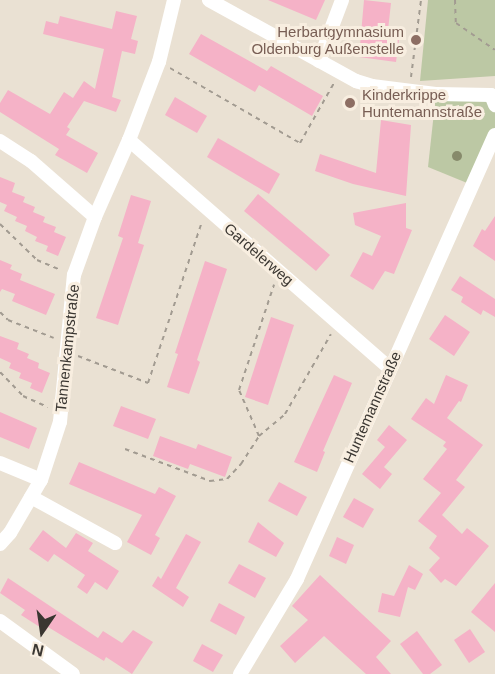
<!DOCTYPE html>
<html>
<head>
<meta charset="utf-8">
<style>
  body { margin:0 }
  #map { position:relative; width:495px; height:674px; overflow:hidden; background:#eae1d3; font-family:Arial,sans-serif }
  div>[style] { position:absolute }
  .green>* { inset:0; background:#bcc8a4 }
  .building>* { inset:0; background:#f5b2c7 }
  .path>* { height:2px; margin-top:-1px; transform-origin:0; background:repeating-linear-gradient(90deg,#a29b91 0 4.5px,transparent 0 9px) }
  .minor>* { height:14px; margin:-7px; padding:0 7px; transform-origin:7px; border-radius:7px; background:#fff }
  .trees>* { width:10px; height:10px; margin:-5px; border-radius:50%; background:#878a6b }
  .dots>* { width:16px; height:16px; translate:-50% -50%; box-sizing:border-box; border:3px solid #f8eee0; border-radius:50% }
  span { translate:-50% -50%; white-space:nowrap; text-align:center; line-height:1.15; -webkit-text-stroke:6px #f8eee0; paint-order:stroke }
  .education-label { font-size:15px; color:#785e54 }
  .right { translate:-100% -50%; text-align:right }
  .left { translate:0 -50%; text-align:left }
  .street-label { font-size:15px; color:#3a3631 }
  .north { position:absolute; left:12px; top:602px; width:60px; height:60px; -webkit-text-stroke:4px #f8eee0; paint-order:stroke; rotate:193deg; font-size:16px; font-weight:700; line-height:24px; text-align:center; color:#3a3631 }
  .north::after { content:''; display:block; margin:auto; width:21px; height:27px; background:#3a3631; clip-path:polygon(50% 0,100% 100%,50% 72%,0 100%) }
</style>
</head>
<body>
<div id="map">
  <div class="green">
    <i style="clip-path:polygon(428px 0,495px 0,495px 76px,420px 81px)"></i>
    <i style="clip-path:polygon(436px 94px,491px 95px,495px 105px,495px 135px,472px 185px,428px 167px)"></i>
  </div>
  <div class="building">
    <i style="clip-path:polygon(268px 0,325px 0,316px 20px)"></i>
    <i style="clip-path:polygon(364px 0,391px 3px,387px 39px,399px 40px,396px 62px,359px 57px)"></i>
    <i style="clip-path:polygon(116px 11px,137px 16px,131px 39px,138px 41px,135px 54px,122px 51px,112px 97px,121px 100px,116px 112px,84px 101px,67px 127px,70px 129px,66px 135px,98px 153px,87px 173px,55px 155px,59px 149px,0 112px,0 103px,8px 90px,50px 114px,64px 92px,73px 98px,84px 81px,95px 89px,104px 49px,43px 34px,46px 21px,58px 24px,60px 16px,112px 29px)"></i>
    <i style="clip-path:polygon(201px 34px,267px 71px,271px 66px,323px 96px,312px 116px,259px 85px,255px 92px,189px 54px)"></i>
    <i style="clip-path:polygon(175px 97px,207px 116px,197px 133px,165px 115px)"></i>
    <i style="clip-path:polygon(381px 120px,411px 125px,406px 196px,353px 184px,315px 171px,320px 154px,376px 173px)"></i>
    <i style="clip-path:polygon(218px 138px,280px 174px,269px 194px,207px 157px)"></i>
    <i style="clip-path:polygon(0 177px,15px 183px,12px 192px,25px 197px,23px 202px,35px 207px,33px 212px,45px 217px,43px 222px,56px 227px,54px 232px,66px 237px,58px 256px,46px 251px,48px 246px,35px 241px,37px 237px,25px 231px,27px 226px,15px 221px,17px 217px,4px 211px,7px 205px,0 202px)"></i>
    <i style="clip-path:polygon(258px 194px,330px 255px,316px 271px,244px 211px)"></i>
    <i style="clip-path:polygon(131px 195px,151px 201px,138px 243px,144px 245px,118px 325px,96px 318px,123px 238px,118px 236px)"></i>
    <i style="clip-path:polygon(406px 203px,406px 228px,412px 230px,394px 274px,385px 271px,373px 290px,350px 276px,363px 252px,372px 256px,381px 236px,355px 225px,353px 213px)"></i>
    <i style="clip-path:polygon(495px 216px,495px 261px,473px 246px,482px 229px,485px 231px)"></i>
    <i style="clip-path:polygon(0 260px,12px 265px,10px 269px,22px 274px,20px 280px,55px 294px,46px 315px,12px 301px,15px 294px,2px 289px,0 292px)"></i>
    <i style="clip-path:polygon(205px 261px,227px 269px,197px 360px,200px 362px,189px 394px,167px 387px,178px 354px,175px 353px)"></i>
    <i style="clip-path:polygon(460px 276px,495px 299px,495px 317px,483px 310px,481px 315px,461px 302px,463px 297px,451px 290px)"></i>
    <i style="clip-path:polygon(445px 315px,470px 332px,454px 356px,429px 339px)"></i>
    <i style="clip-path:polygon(271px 317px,294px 325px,268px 405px,245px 397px)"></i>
    <i style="clip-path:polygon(0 336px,19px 343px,17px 349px,29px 354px,27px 358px,39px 363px,38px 368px,50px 373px,42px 393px,30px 388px,32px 383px,19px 378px,21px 373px,9px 368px,11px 363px,0 358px)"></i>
    <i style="clip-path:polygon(334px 375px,352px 383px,323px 451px,325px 452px,317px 472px,294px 462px)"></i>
    <i style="clip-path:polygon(446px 375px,468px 385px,461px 402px,459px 401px,447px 418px,483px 445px,456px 480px,465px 487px,442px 515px,462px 534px,467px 528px,489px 546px,456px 586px,445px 579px,441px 583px,429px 570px,440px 558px,429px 548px,437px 536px,418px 521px,441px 493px,423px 479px,447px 449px,443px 446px,446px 442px,411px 419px,426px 398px,434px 404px)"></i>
    <i style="clip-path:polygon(121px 406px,156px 419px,148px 439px,113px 426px)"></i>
    <i style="clip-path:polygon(0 412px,37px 428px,29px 449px,0 437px)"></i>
    <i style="clip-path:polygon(389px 425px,407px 440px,384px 467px,392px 474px,380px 489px,362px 474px,385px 447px,377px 440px)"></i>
    <i style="clip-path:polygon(160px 436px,196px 449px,198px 444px,232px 457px,225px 477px,190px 464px,188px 469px,153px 456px)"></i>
    <i style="clip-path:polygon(79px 462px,155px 494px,159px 487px,176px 496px,155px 535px,160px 538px,151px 555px,127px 542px,142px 515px,69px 484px)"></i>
    <i style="clip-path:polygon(279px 482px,307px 497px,297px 516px,268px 501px)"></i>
    <i style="clip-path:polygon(354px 498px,374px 509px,363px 528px,343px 517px)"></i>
    <i style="clip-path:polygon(258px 522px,284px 543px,276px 557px,248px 542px)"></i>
    <i style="clip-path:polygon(43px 530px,66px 548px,76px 533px,93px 543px,88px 551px,119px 571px,107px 590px,95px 582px,87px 594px,77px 587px,85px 575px,54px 554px,48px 562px,29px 549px)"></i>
    <i style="clip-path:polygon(186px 534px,201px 542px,176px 588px,189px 597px,183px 607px,152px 586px,158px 576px,161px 579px)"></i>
    <i style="clip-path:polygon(337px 537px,354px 545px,346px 564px,329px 556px)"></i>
    <i style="clip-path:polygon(239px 564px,266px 578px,255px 598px,228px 583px)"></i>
    <i style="clip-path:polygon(409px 565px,423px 574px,415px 590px,408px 587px,400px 617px,378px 612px,382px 593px,394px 596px)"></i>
    <i style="clip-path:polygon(320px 575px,391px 641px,376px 657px,391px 674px,366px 674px,324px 636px,295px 663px,280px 646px,308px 620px,292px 606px)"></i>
    <i style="clip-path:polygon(8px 578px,98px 638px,103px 631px,122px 643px,133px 630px,153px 642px,132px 674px,106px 657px,104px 661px,48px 627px,46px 631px,21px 615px,25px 610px,0 593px)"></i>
    <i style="clip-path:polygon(495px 583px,495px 632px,471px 612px)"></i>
    <i style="clip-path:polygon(219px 603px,245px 617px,236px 635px,210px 621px)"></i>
    <i style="clip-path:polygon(470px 629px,485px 652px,469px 663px,454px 640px)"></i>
    <i style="clip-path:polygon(417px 631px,442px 665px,430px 674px,423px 674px,400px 644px)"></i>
    <i style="clip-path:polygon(202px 644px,223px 655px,213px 672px,193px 661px)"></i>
  </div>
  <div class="path">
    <i style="left:455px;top:0;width:23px;rotate:88deg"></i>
    <i style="left:456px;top:23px;width:47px;rotate:34.7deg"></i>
    <i style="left:170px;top:68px;width:150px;rotate:30deg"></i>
    <i style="left:300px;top:143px;width:69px;rotate:-60.5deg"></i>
    <i style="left:411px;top:77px;width:78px;rotate:-82.6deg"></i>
    <i style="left:0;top:224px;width:52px;rotate:44.2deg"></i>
    <i style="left:37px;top:260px;width:26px;rotate:23deg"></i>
    <i style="left:0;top:312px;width:11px;rotate:45deg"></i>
    <i style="left:8px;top:320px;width:49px;rotate:21.4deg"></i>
    <i style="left:78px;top:356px;width:75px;rotate:21.1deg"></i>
    <i style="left:148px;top:383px;width:170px;rotate:-71.5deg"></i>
    <i style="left:0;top:372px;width:33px;rotate:46deg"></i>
    <i style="left:23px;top:396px;width:27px;rotate:24deg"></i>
    <i style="left:259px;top:436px;width:34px;rotate:-40deg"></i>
    <i style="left:285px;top:414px;width:92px;rotate:-60.1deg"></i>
    <i style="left:125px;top:449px;width:91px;rotate:20.6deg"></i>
    <i style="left:210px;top:481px;width:17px;rotate:-7deg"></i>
    <i style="left:227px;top:479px;width:21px;rotate:-47deg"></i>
    <i style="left:241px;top:464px;width:33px;rotate:-57deg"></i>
    <i style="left:259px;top:436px;width:50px;rotate:-113.5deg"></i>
    <i style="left:239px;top:390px;width:111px;rotate:-71.6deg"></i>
  </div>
  <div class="minor">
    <i style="left:209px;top:0;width:168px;rotate:28.9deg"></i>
    <i style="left:356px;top:81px;width:17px;rotate:17deg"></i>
    <i style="left:372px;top:86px;width:64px;rotate:7.1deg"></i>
    <i style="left:436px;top:94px;width:55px;rotate:1deg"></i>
    <i style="left:491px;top:95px;width:11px;rotate:68deg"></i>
    <i style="left:319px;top:61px;width:65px;rotate:-69.3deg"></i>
    <i style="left:129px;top:140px;width:346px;rotate:41.2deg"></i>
    <i style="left:0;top:141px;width:37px;rotate:33deg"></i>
    <i style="left:31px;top:161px;width:85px;rotate:41.2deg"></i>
    <i style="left:0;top:463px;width:44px;rotate:22.5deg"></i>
    <i style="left:31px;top:497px;width:96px;rotate:28.7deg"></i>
    <i style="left:0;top:544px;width:15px;rotate:-48deg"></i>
    <i style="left:10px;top:533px;width:61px;rotate:-59.7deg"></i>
    <i style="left:41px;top:480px;width:61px;rotate:-71.9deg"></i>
    <i style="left:60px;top:422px;width:148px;rotate:-84.6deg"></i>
    <i style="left:74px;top:275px;width:62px;rotate:-70.1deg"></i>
    <i style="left:95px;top:217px;width:84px;rotate:-66.2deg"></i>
    <i style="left:129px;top:140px;width:84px;rotate:-69deg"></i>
    <i style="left:159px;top:62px;width:64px;rotate:-76.4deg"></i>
    <i style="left:0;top:621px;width:90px;rotate:36deg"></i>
    <i style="left:240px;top:674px;width:111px;rotate:-59deg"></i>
    <i style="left:297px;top:579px;width:486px;rotate:-66deg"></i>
  </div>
  <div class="trees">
    <i style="left:457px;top:156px"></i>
  </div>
  <div class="dots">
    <i style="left:416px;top:40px;background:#8d6e63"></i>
    <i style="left:350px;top:103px;background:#8d6e63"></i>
  </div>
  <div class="education-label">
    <span class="right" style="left:404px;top:40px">Herbartgymnasium<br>Oldenburg Außenstelle</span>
    <span class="left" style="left:362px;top:103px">Kinderkrippe<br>Huntemannstraße</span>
  </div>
  <div class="street-label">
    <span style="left:259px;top:254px;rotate:41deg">Gardelerweg</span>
    <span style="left:67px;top:348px;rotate:-84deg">Tannenkampstraße</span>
    <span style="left:372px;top:407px;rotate:-66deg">Huntemannstraße</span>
  </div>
  <div class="north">N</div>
</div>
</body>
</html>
